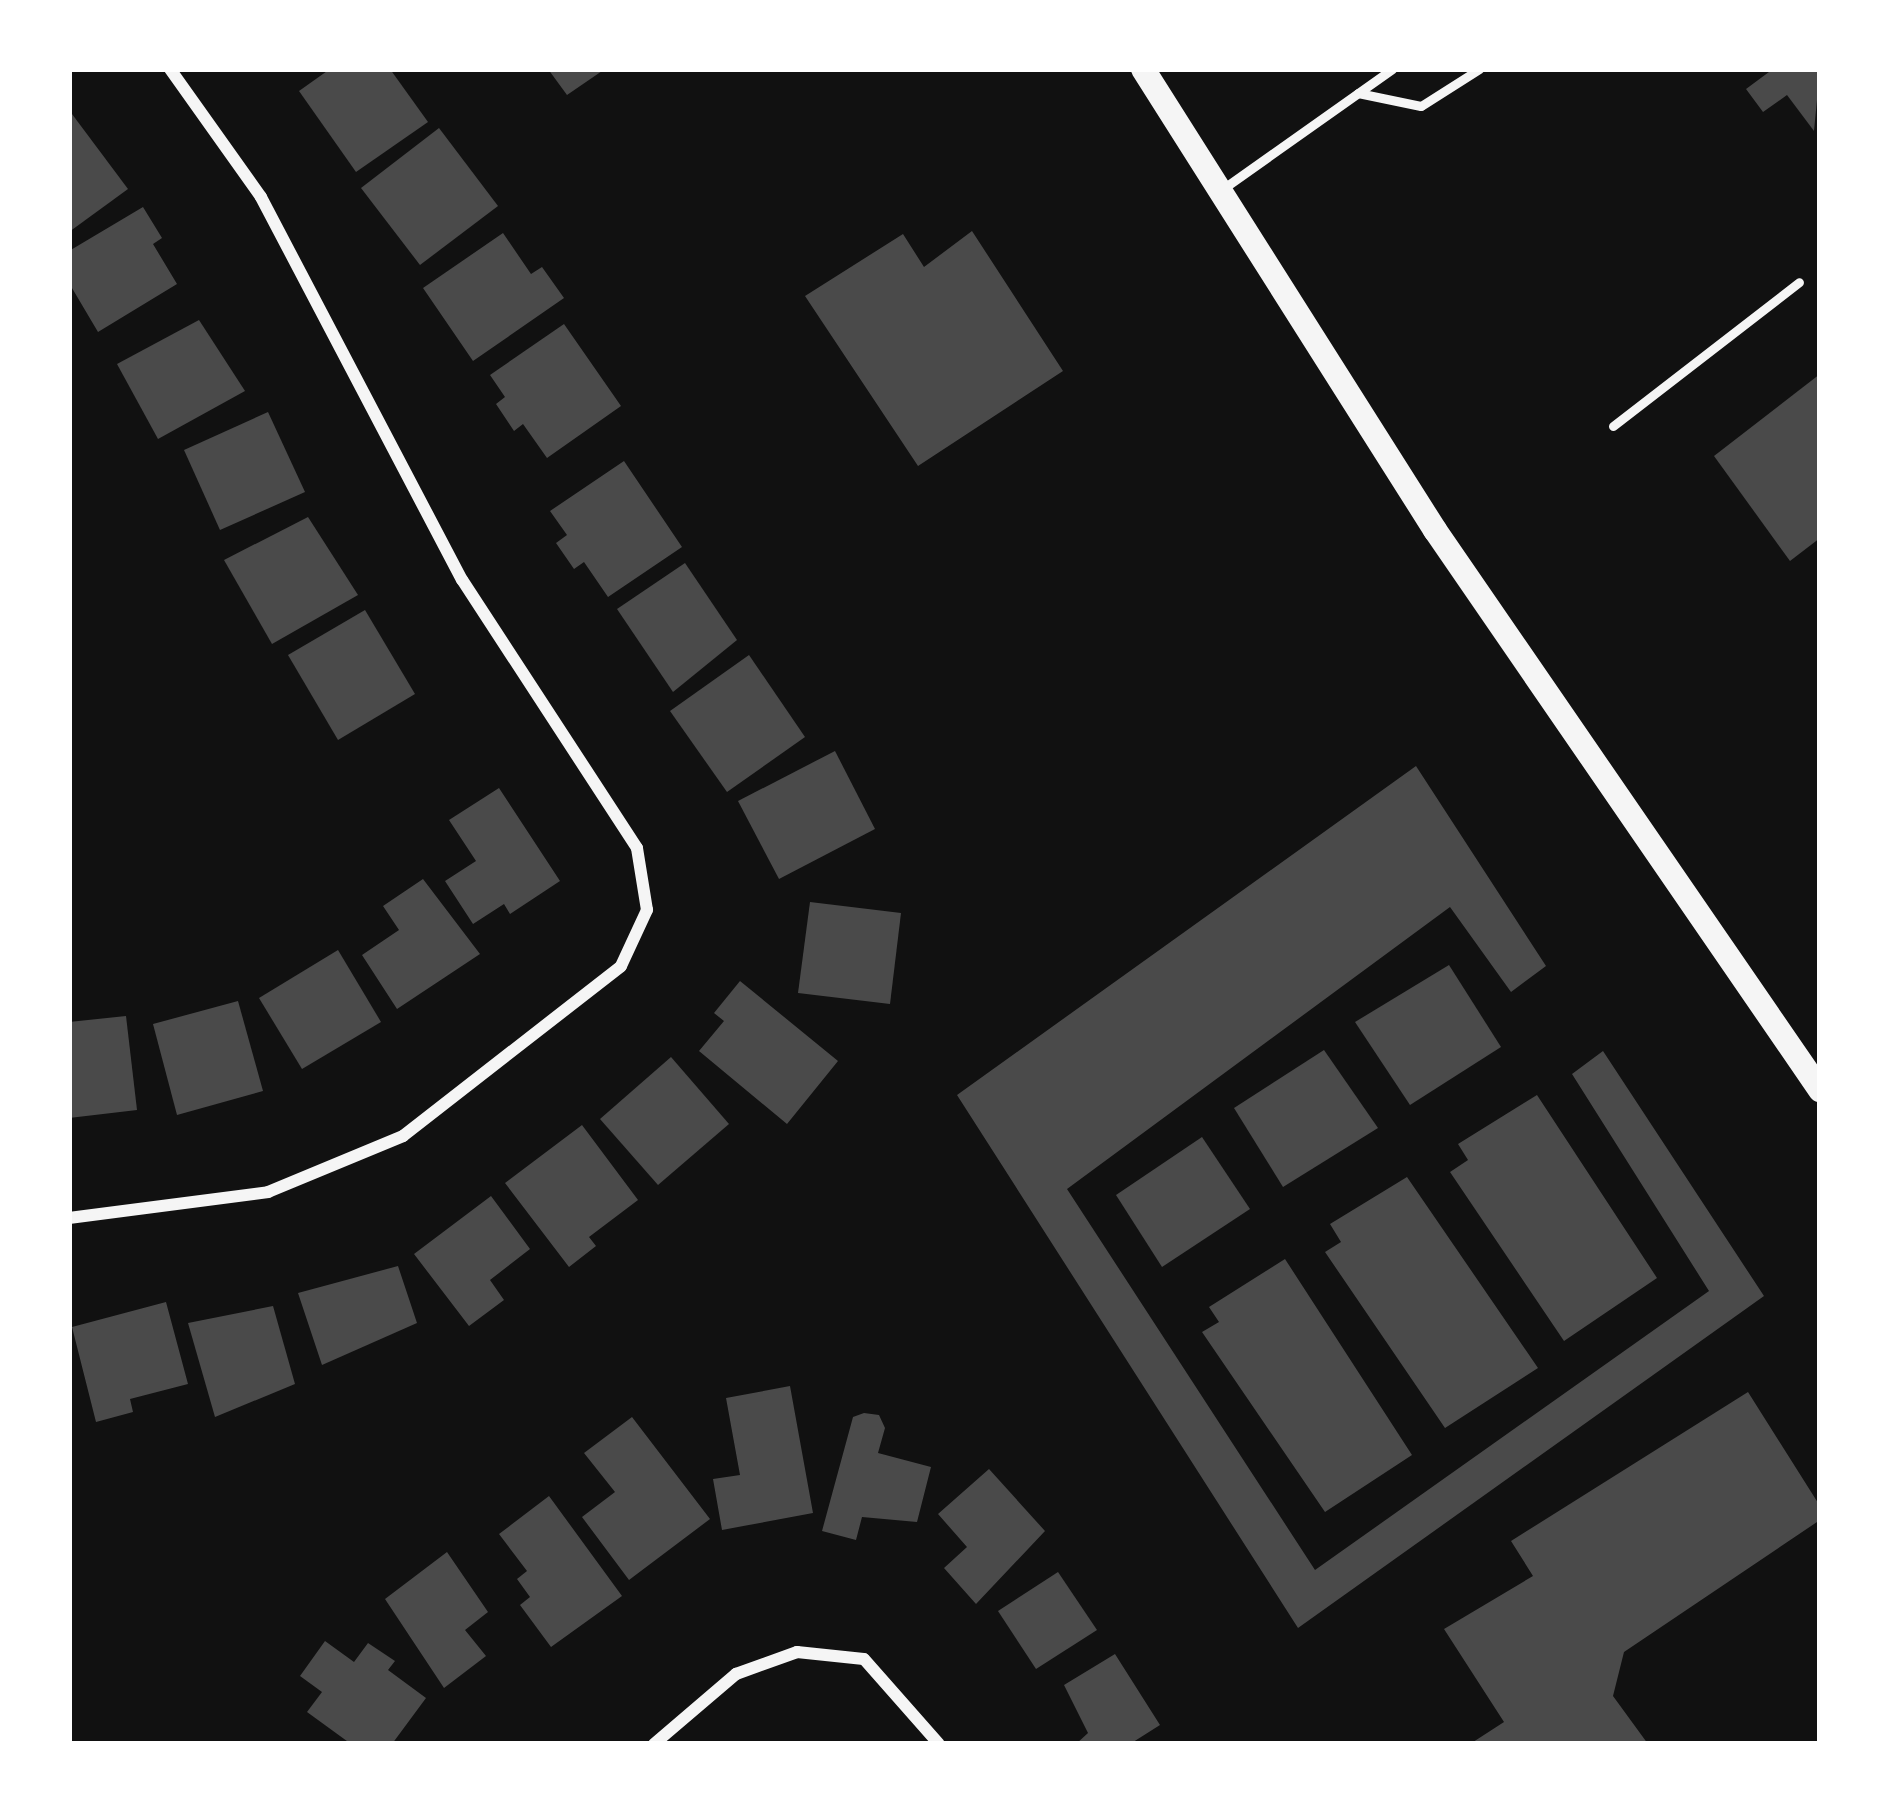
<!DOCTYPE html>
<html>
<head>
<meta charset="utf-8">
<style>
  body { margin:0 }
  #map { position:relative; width:1889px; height:1813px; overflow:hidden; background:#111; font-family:"PT Serif",serif }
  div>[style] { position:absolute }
  .building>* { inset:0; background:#4a4a4a }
  .service>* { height:9px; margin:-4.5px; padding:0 4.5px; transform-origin:4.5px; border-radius:4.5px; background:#f5f5f5 }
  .minor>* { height:12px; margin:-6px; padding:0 6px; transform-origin:6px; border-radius:6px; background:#f5f5f5 }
  .secondary>* { height:24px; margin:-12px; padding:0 12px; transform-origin:12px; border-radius:12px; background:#f5f5f5 }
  span { translate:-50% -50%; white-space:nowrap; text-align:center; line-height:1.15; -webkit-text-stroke:9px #fff; paint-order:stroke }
  .frame { position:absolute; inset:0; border:72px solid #fff; pointer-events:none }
</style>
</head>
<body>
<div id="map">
  <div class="building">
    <i style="clip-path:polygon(330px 69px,390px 69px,428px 122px,356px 172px,299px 91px)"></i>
    <i style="clip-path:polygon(548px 69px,605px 69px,567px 95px)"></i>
    <i style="clip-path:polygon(1773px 69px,1820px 69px,1814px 131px,1787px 95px,1763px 112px,1746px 89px)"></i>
    <i style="clip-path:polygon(69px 110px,128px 189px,69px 232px)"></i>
    <i style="clip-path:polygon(439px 128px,498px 206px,420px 265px,361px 188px)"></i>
    <i style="clip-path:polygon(143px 207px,162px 238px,153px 244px,177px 284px,98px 332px,69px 283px,69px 251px)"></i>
    <i style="clip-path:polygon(972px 231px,1063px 371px,918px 466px,805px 296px,903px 234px,924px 267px)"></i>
    <i style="clip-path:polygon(503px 233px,531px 274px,542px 267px,564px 298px,473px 361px,423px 288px)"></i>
    <i style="clip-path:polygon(199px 320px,245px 391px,158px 439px,117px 364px)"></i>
    <i style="clip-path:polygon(564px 324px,621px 406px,547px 458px,523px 424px,514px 431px,496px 404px,505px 397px,490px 375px)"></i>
    <i style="clip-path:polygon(1820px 374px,1820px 538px,1790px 561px,1714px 456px)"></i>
    <i style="clip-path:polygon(268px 412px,305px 492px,220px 530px,184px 450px)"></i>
    <i style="clip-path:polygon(624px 461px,682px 547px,608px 597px,584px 562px,574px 569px,556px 543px,567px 535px,550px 511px)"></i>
    <i style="clip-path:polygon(308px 517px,358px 595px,272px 644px,224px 560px)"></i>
    <i style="clip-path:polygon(685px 563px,737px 640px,673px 692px,617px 609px)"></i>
    <i style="clip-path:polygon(365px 610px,415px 694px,338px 740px,288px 655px)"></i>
    <i style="clip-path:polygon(749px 655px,805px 737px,727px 792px,670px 711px)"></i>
    <i style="clip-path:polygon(835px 751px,875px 829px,779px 879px,738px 801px)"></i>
    <i style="clip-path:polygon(1416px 766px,1546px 966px,1511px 992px,1450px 907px,1067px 1189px,1315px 1570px,1709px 1291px,1572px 1074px,1603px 1051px,1764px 1296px,1298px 1628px,957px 1095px)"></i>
    <i style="clip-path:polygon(499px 788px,560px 881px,510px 914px,504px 904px,473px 924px,445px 881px,476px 861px,449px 820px)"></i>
    <i style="clip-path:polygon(423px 879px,480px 954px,397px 1009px,362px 955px,399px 930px,383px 906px)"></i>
    <i style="clip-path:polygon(810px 902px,901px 913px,890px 1004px,798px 993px)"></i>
    <i style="clip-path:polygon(338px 950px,381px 1022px,302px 1069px,259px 998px)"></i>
    <i style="clip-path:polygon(1449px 965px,1501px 1047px,1410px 1105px,1355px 1022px)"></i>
    <i style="clip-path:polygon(740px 981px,838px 1061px,787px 1124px,699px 1051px,724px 1021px,714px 1013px)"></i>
    <i style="clip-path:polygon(238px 1001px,263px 1091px,177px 1115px,153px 1024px)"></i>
    <i style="clip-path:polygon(126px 1016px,137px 1110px,69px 1118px,69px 1022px)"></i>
    <i style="clip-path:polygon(1324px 1050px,1378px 1128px,1283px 1187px,1234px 1108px)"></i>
    <i style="clip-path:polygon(671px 1057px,729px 1124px,658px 1185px,600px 1119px)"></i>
    <i style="clip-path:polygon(1537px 1095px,1657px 1278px,1564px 1341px,1450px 1172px,1468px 1160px,1458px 1144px)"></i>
    <i style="clip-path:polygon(582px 1125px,638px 1200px,589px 1237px,596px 1246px,569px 1267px,505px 1183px)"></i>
    <i style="clip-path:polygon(1202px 1137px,1250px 1209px,1162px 1267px,1116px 1195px)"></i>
    <i style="clip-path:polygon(1407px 1177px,1538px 1368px,1445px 1428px,1325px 1252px,1341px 1242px,1330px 1224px)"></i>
    <i style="clip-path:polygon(491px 1196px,530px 1249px,490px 1280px,504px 1300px,469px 1326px,414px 1254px)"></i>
    <i style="clip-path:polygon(1285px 1259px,1412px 1455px,1325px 1512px,1202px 1332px,1219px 1322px,1209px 1307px)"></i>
    <i style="clip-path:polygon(398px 1266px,417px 1323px,322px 1365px,298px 1293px)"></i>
    <i style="clip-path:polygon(166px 1302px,188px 1384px,130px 1399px,133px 1412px,96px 1422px,72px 1327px)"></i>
    <i style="clip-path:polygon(273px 1306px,295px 1384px,215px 1417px,188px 1323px)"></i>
    <i style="clip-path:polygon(790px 1386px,813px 1513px,722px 1530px,713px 1479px,740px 1475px,726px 1398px)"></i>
    <i style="clip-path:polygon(1748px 1392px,1820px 1506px,1820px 1520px,1624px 1652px,1613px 1696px,1648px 1744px,1470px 1744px,1504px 1722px,1444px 1629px,1533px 1576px,1511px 1541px)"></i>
    <i style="clip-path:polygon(864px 1413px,879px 1415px,885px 1428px,878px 1453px,931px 1467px,917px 1522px,862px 1517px,856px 1540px,822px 1531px,853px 1417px)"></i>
    <i style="clip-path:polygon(632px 1417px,710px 1519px,629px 1580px,582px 1517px,615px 1492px,584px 1453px)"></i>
    <i style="clip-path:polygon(989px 1469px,1045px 1531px,976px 1604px,944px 1568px,967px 1547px,938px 1514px)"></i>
    <i style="clip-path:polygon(549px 1496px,622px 1596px,551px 1647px,520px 1605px,530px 1597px,517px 1579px,527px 1571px,499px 1534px)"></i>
    <i style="clip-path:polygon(447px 1552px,488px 1612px,465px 1630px,486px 1656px,444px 1688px,385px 1599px)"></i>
    <i style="clip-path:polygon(1058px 1572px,1097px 1630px,1036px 1669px,998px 1611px)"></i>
    <i style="clip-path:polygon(325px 1641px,354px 1662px,368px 1643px,395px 1661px,388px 1670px,426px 1698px,392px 1744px,351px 1744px,307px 1712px,322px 1692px,300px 1676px)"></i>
    <i style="clip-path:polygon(1115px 1654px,1160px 1725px,1130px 1744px,1076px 1744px,1088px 1733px,1064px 1685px)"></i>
  </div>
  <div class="service">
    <i style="left:1358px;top:93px;width:64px;rotate:11.7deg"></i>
    <i style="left:1421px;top:106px;width:69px;rotate:-32.5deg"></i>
    <i style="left:1224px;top:188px;width:206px;rotate:-35.3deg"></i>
    <i style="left:1613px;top:426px;width:235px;rotate:-37.7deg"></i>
  </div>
  <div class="minor">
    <i style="left:69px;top:1218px;width:201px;rotate:-7.4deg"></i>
    <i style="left:268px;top:1192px;width:146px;rotate:-22.5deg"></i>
    <i style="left:403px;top:1136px;width:276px;rotate:-37.9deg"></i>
    <i style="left:621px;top:966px;width:62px;rotate:-65.1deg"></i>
    <i style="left:647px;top:910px;width:63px;rotate:-99.2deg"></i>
    <i style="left:637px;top:848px;width:320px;rotate:-123.1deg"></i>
    <i style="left:462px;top:580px;width:433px;rotate:-117.7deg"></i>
    <i style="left:261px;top:197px;width:157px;rotate:-125.4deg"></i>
    <i style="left:654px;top:1744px;width:108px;rotate:-40.5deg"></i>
    <i style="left:736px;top:1674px;width:65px;rotate:-19.8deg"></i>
    <i style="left:797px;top:1652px;width:67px;rotate:6deg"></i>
    <i style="left:864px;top:1659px;width:113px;rotate:48.6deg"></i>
  </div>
  <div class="secondary">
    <i style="left:1143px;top:69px;width:546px;rotate:57.65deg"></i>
    <i style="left:1435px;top:530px;width:680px;rotate:55.49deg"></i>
  </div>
  <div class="frame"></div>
</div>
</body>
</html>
